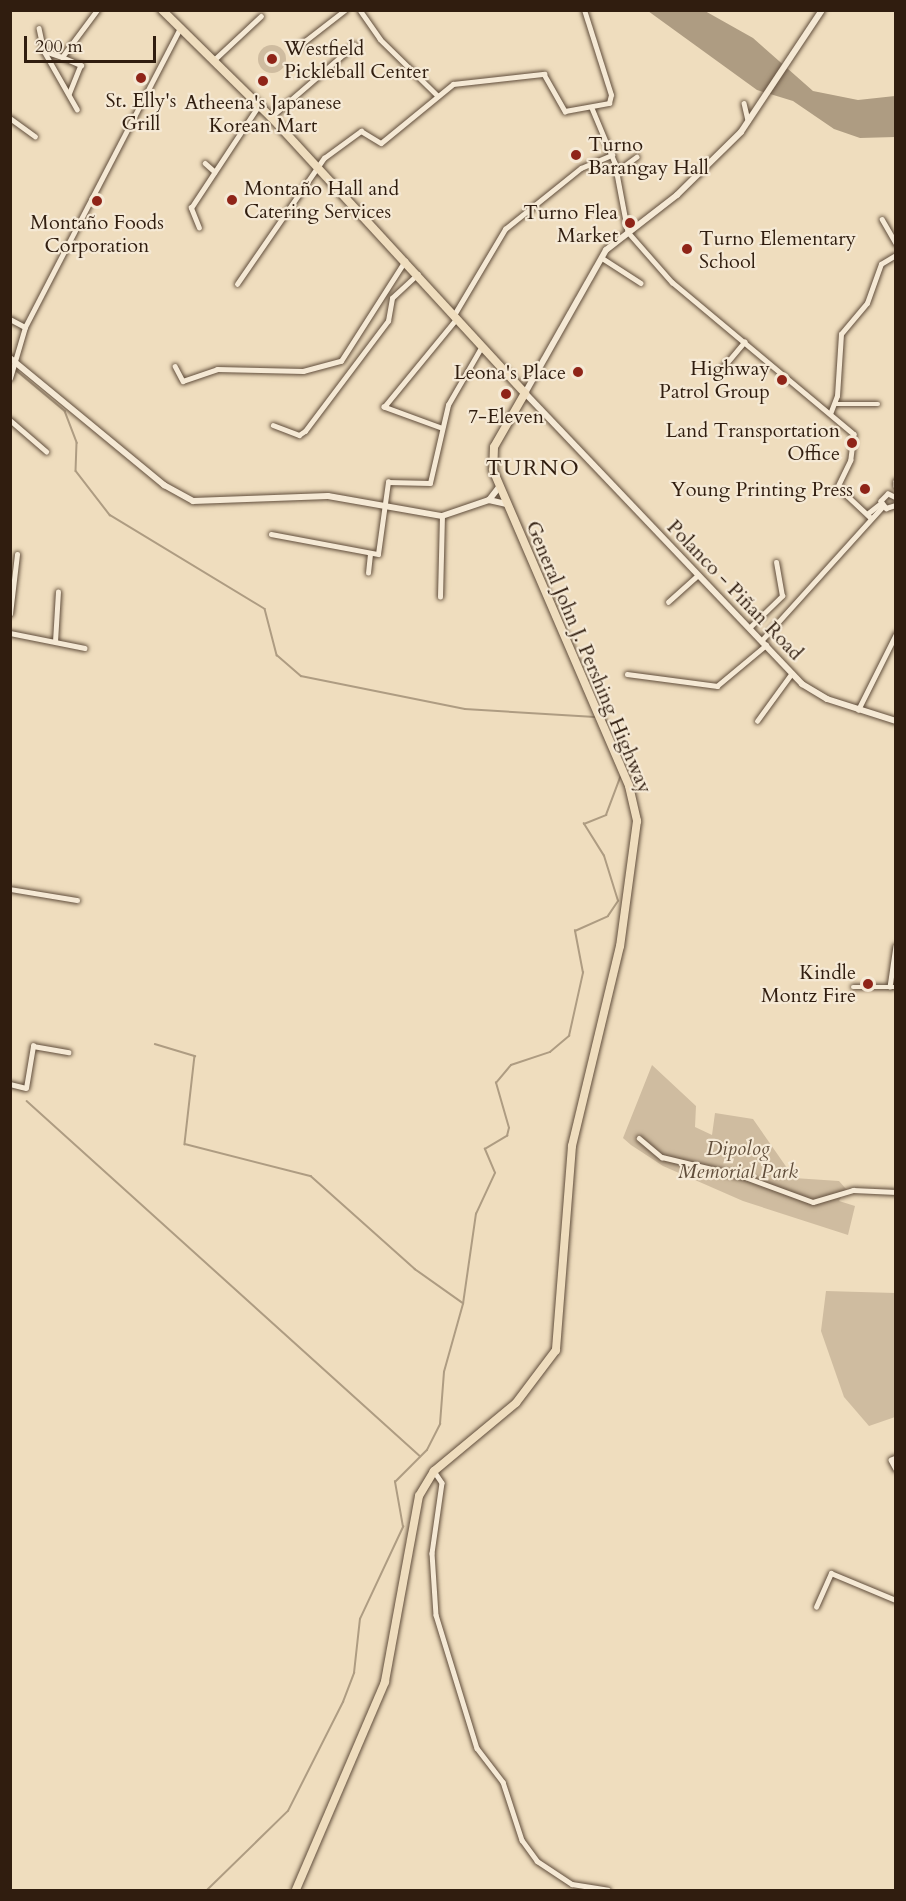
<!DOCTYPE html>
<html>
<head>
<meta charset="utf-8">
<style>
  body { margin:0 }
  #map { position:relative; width:906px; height:1901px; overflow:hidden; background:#efddbe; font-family:Cardo,serif }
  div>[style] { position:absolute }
  .green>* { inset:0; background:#cfbca0 }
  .round { border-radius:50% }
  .water>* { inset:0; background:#ae9c82 }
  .stream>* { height:1.5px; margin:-0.75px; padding:0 0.75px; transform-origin:0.75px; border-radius:0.75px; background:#ae9c82 }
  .roads { filter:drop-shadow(0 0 2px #604d3b) drop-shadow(0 0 2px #604d3b) }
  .minor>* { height:4.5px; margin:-2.25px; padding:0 2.25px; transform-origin:2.25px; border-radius:2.25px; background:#f5e9d5 }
  .tertiary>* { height:5px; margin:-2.5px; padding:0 2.5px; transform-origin:2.5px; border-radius:2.5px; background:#f5e9d5 }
  .secondary>* { height:6px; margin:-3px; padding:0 3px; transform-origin:3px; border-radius:3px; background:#f5e9d5 }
  .trunk>* { height:8px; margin:-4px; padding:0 4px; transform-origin:4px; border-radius:4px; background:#efddbe }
  .dots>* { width:16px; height:16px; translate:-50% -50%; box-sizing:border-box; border:3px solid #f5e9d5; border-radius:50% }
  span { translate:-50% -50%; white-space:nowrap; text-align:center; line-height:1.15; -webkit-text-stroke:4.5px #f5e9d5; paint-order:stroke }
  .poi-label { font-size:20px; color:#301d0f }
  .left { translate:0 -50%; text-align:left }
  .right { translate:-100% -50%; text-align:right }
  .street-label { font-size:20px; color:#301d0f }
  .park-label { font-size:20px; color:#604d3a; font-style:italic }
  .quarter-label { font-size:22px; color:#301d0f; letter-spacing:1.5px }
  .frame { position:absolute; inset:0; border:12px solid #301d0f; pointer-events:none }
  .scale { position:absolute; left:24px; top:36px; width:132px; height:27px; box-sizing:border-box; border:3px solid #301d0f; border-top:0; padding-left:8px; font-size:18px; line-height:21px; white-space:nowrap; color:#301d0f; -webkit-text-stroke:4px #f5e9d5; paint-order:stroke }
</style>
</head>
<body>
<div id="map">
  <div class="green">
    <i class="round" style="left:258px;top:45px;width:28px;height:28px"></i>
    <i style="clip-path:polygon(652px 1065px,696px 1106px,695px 1127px,712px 1135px,715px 1113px,753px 1119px,794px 1178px,839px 1181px,846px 1189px,839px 1201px,855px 1206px,848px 1235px,743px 1201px,663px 1166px,631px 1145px,623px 1138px)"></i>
    <i style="clip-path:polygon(826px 1291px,895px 1293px,895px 1417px,869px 1426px,844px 1397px,821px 1331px)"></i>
  </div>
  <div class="water">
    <i style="clip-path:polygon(648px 11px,705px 11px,753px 38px,813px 91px,858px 100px,895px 96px,895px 137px,860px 138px,834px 129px,793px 101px,757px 90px)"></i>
  </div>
  <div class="stream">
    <i style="left:10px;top:365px;width:72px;rotate:39.9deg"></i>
    <i style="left:65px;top:411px;width:34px;rotate:69deg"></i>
    <i style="left:77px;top:443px;width:28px;rotate:92deg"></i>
    <i style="left:76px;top:471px;width:56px;rotate:52.3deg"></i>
    <i style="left:110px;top:515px;width:181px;rotate:31.2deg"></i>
    <i style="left:265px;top:609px;width:48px;rotate:75.4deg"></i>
    <i style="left:277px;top:655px;width:32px;rotate:41deg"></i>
    <i style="left:301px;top:676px;width:167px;rotate:11.4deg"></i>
    <i style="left:465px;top:709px;width:130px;rotate:3.5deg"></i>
    <i style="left:604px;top:717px;width:38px;rotate:60deg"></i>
    <i style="left:623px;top:750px;width:9px;rotate:96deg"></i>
    <i style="left:155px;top:1044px;width:42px;rotate:16.7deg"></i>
    <i style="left:195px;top:1056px;width:89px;rotate:96.5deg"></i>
    <i style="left:185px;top:1144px;width:130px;rotate:14.3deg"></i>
    <i style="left:311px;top:1176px;width:140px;rotate:41.8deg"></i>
    <i style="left:415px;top:1269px;width:59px;rotate:35.3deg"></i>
    <i style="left:27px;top:1101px;width:530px;rotate:42.09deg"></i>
    <i style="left:207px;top:1890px;width:113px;rotate:-44.3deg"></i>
    <i style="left:288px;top:1811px;width:122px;rotate:-63.2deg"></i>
    <i style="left:343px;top:1702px;width:31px;rotate:-69deg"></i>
    <i style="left:354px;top:1673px;width:54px;rotate:-83.7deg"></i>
    <i style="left:360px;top:1619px;width:102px;rotate:-64.9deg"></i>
    <i style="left:403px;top:1527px;width:46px;rotate:-100.1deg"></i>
    <i style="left:395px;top:1482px;width:45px;rotate:-45deg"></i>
    <i style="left:427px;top:1450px;width:29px;rotate:-63deg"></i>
    <i style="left:440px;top:1424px;width:52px;rotate:-85.6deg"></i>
    <i style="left:444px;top:1372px;width:71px;rotate:-74.4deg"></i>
    <i style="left:463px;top:1304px;width:91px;rotate:-81.8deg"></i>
    <i style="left:476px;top:1214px;width:45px;rotate:-65.1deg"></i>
    <i style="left:495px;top:1173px;width:26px;rotate:-113deg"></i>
    <i style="left:485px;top:1149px;width:26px;rotate:-31deg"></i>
    <i style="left:507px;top:1136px;width:8px;rotate:-76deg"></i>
    <i style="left:509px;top:1128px;width:47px;rotate:-106.1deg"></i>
    <i style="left:496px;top:1083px;width:23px;rotate:-50deg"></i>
    <i style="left:511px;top:1065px;width:41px;rotate:-18.4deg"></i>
    <i style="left:550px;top:1052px;width:25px;rotate:-40deg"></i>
    <i style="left:569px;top:1036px;width:65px;rotate:-77.5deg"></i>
    <i style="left:583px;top:973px;width:43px;rotate:-100.8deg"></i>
    <i style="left:575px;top:931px;width:36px;rotate:-24deg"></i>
    <i style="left:608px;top:916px;width:18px;rotate:-56deg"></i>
    <i style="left:618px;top:901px;width:47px;rotate:-107.3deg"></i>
    <i style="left:604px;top:856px;width:38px;rotate:-122deg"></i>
    <i style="left:584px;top:824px;width:24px;rotate:-22deg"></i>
    <i style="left:606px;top:815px;width:43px;rotate:-69.4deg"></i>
  </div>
  <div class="roads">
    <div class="minor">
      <i style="left:360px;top:10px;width:35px;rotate:55deg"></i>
      <i style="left:380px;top:39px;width:81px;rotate:44.5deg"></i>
      <i style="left:39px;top:28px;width:24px;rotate:78deg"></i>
      <i style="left:44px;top:51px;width:67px;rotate:60.4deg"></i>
      <i style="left:296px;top:48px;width:62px;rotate:-37.8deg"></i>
      <i style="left:44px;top:51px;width:19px;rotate:18deg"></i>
      <i style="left:62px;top:57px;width:59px;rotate:-53.3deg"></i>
      <i style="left:62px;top:57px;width:21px;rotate:23deg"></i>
      <i style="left:81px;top:65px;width:31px;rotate:112deg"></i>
      <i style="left:214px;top:60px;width:64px;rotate:-43.1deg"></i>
      <i style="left:744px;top:103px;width:18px;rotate:77deg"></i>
      <i style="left:592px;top:108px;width:60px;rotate:67.3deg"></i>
      <i style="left:615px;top:163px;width:70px;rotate:79.3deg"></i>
      <i style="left:628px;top:232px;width:67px;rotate:48.7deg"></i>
      <i style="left:672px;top:282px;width:237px;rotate:39.9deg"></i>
      <i style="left:854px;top:434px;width:26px;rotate:97deg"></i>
      <i style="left:851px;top:460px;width:30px;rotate:116deg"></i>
      <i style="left:838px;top:487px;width:44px;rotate:43.2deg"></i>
      <i style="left:271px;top:117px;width:110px;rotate:-40.9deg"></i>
      <i style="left:10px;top:118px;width:31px;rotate:36deg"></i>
      <i style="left:205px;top:163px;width:13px;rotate:42deg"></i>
      <i style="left:617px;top:171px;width:24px;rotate:-36deg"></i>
      <i style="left:882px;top:219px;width:28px;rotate:60deg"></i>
      <i style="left:199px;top:228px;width:22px;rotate:-112deg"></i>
      <i style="left:191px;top:208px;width:123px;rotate:-56.6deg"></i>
      <i style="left:602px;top:258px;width:46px;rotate:32.7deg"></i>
      <i style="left:237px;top:284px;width:153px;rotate:-55.4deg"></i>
      <i style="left:324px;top:158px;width:46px;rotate:-36.1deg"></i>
      <i style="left:361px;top:131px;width:23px;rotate:31deg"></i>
      <i style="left:381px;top:143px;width:93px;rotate:-39.3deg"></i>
      <i style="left:453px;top:84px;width:92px;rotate:-6.3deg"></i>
      <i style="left:544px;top:74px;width:43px;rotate:60.4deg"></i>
      <i style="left:565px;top:111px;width:45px;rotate:-10.3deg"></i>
      <i style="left:609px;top:103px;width:8px;rotate:-76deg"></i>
      <i style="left:611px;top:95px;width:89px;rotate:-107.6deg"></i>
      <i style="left:454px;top:315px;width:100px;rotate:-59.3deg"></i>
      <i style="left:505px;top:229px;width:97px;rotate:-38.8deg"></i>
      <i style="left:581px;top:168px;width:34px;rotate:-23deg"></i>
      <i style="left:10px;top:319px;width:17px;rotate:28deg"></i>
      <i style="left:175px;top:366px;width:17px;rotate:62deg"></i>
      <i style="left:183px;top:381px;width:36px;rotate:-19deg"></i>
      <i style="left:217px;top:369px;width:86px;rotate:1.3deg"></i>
      <i style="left:303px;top:371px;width:39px;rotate:-15deg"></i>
      <i style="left:341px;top:361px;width:119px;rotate:-57.4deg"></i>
      <i style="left:720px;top:371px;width:38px;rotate:-50deg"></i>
      <i style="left:836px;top:404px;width:42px"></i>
      <i style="left:830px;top:414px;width:19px;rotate:-69deg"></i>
      <i style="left:837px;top:396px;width:62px;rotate:-86.3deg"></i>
      <i style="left:841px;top:334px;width:40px;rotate:-50deg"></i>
      <i style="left:867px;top:303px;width:41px;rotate:-70.3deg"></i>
      <i style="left:881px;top:264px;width:17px;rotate:-31deg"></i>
      <i style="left:10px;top:420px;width:48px;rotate:40.7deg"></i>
      <i style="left:273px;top:425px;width:28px;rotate:21deg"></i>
      <i style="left:299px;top:435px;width:7px;rotate:-34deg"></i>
      <i style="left:305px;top:431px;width:138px;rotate:-53deg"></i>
      <i style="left:388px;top:321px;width:23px;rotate:-80deg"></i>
      <i style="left:392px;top:298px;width:35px;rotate:-43deg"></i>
      <i style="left:441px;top:428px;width:61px;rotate:-159.8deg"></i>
      <i style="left:384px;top:407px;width:115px;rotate:-50.6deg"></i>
      <i style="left:896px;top:481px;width:5px;rotate:90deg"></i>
      <i style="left:896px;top:498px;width:9px;rotate:-153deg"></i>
      <i style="left:888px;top:494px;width:10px;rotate:135deg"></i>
      <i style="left:881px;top:501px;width:9px;rotate:54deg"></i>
      <i style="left:886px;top:508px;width:10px;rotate:-17deg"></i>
      <i style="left:867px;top:514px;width:18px;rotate:-38deg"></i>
      <i style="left:271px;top:534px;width:109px;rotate:10.6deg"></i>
      <i style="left:378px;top:554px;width:73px;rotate:-82.1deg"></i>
      <i style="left:388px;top:482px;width:42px;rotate:1.4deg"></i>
      <i style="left:430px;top:483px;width:80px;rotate:-77deg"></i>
      <i style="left:448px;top:405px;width:68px;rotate:-60deg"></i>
      <i style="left:368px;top:573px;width:19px;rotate:-84deg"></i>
      <i style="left:440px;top:597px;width:81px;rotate:-88.6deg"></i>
      <i style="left:668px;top:602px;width:40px;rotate:-42deg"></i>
      <i style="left:10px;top:614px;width:60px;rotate:-83.3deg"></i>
      <i style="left:750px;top:627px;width:45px;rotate:-44.1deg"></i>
      <i style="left:782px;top:596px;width:34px;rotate:-100deg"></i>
      <i style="left:10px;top:633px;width:76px;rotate:11.3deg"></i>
      <i style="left:762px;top:640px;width:181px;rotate:-47.9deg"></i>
      <i style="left:55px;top:642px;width:50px;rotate:-86.6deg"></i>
      <i style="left:627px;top:674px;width:91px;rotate:7.6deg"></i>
      <i style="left:717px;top:686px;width:64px;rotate:-39.9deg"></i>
      <i style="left:858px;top:710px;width:85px;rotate:-63.4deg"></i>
      <i style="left:757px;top:721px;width:59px;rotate:-53.9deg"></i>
      <i style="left:10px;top:889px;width:68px;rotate:9.3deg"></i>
      <i style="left:896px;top:946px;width:41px;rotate:98.3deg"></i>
      <i style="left:890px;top:987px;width:6px"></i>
      <i style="left:853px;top:987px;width:37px"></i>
      <i style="left:10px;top:1084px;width:16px;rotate:14deg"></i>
      <i style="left:26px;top:1088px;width:43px;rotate:-80.5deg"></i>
      <i style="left:33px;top:1046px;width:36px;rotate:10deg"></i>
      <i style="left:639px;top:1138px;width:30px;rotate:40deg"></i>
      <i style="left:662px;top:1157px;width:85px;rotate:13.5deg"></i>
      <i style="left:745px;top:1177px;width:72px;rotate:20.2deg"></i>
      <i style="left:813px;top:1202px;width:42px;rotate:-16.7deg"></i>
      <i style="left:853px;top:1190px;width:43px;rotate:2.7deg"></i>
      <i style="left:896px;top:1458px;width:5px;rotate:158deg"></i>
      <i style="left:891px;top:1460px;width:10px;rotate:61deg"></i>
      <i style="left:434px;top:1471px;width:14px;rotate:56deg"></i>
      <i style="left:442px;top:1483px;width:71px;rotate:98.1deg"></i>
      <i style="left:432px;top:1553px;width:62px;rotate:86.3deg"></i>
      <i style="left:436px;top:1615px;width:139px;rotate:72.9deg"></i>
      <i style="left:477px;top:1748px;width:43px;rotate:52.6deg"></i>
      <i style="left:503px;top:1782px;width:61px;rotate:71.9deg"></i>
      <i style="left:522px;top:1840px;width:26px;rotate:54deg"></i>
      <i style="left:537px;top:1861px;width:42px;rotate:33.3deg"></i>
      <i style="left:572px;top:1884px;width:36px;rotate:9deg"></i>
      <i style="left:816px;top:1607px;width:37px;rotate:-66deg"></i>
      <i style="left:831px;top:1573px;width:70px;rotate:22.6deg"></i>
    </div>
    <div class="tertiary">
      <i style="left:10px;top:378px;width:53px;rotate:-73.6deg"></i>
      <i style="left:25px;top:327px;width:337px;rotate:-62.6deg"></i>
    </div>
    <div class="secondary">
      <i style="left:822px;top:10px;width:146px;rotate:123.6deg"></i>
      <i style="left:741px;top:132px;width:90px;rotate:135.5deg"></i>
      <i style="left:677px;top:195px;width:90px;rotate:142.2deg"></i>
      <i style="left:606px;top:250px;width:164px;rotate:119.5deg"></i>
      <i style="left:525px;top:393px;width:402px;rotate:46.4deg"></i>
      <i style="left:802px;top:684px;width:29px;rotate:31deg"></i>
      <i style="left:827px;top:699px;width:72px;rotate:17.7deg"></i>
      <i style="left:10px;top:358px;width:200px;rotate:39.5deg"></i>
      <i style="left:164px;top:485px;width:33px;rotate:29deg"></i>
      <i style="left:193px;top:501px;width:135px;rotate:-2.1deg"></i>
      <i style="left:328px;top:496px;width:116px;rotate:10deg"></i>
      <i style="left:442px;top:516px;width:50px;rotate:-18.8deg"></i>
      <i style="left:489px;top:500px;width:16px;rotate:-52deg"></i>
      <i style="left:489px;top:500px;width:17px;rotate:13deg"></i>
    </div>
    <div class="trunk">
      <i style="left:162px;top:10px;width:153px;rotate:44.5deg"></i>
      <i style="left:271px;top:117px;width:375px;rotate:47.4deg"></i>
      <i style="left:525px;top:393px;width:62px;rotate:119.9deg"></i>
      <i style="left:494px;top:447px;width:23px;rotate:92deg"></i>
      <i style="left:493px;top:470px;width:344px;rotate:66.7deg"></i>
      <i style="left:629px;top:786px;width:36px;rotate:77deg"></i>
      <i style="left:637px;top:821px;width:126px;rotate:97.7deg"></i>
      <i style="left:620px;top:946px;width:206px;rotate:103.5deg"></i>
      <i style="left:572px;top:1146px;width:205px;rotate:94.5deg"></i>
      <i style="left:556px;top:1350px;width:66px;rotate:127deg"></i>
      <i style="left:516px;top:1403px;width:107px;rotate:140.3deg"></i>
      <i style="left:434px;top:1471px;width:29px;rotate:121deg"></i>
      <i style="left:419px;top:1496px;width:189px;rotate:100.4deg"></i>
      <i style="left:385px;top:1682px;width:226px;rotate:113.2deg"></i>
    </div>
  </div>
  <div class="dots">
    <i style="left:272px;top:59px;background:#8f2418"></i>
    <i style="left:141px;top:78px;background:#8f2418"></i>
    <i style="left:263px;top:81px;background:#8f2418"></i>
    <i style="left:576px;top:155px;background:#8f2418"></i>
    <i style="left:232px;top:200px;background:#8f2418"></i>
    <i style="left:97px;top:201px;background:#8f2418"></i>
    <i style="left:630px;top:223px;background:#8f2418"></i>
    <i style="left:687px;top:249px;background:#8f2418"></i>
    <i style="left:578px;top:372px;background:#8f2418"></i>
    <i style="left:782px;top:380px;background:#8f2418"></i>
    <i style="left:506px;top:394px;background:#8f2418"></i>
    <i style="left:852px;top:443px;background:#8f2418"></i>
    <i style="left:865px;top:489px;background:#8f2418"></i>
    <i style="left:868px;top:984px;background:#8f2418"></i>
  </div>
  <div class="poi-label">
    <span class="left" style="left:284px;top:60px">Westfield<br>Pickleball Center</span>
    <span style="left:141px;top:112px">St. Elly's<br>Grill</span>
    <span style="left:263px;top:114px">Atheena's Japanese<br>Korean Mart</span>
    <span class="left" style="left:588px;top:156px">Turno<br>Barangay Hall</span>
    <span class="left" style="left:244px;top:200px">Montaño Hall and<br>Catering Services</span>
    <span class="right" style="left:618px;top:224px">Turno Flea<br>Market</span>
    <span style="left:97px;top:234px">Montaño Foods<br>Corporation</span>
    <span class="left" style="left:699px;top:250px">Turno Elementary<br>School</span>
    <span class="right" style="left:770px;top:380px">Highway<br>Patrol Group</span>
    <span class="right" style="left:566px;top:372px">Leona's Place</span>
    <span style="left:506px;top:416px">7-Eleven</span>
    <span class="right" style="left:840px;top:442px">Land Transportation<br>Office</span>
    <span class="right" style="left:853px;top:489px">Young Printing Press</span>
    <span class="right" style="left:856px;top:984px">Kindle<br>Montz Fire</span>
  </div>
  <div class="street-label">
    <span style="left:735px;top:590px;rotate:46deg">Polanco - Piñan Road</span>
    <span style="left:589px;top:657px;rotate:67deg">General John J. Pershing Highway</span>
  </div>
  <div class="park-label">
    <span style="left:738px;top:1160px">Dipolog<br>Memorial Park</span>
  </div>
  <div class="quarter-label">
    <span style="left:533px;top:469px">TURNO</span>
  </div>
  <div class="frame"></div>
  <div class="scale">200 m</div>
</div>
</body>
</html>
